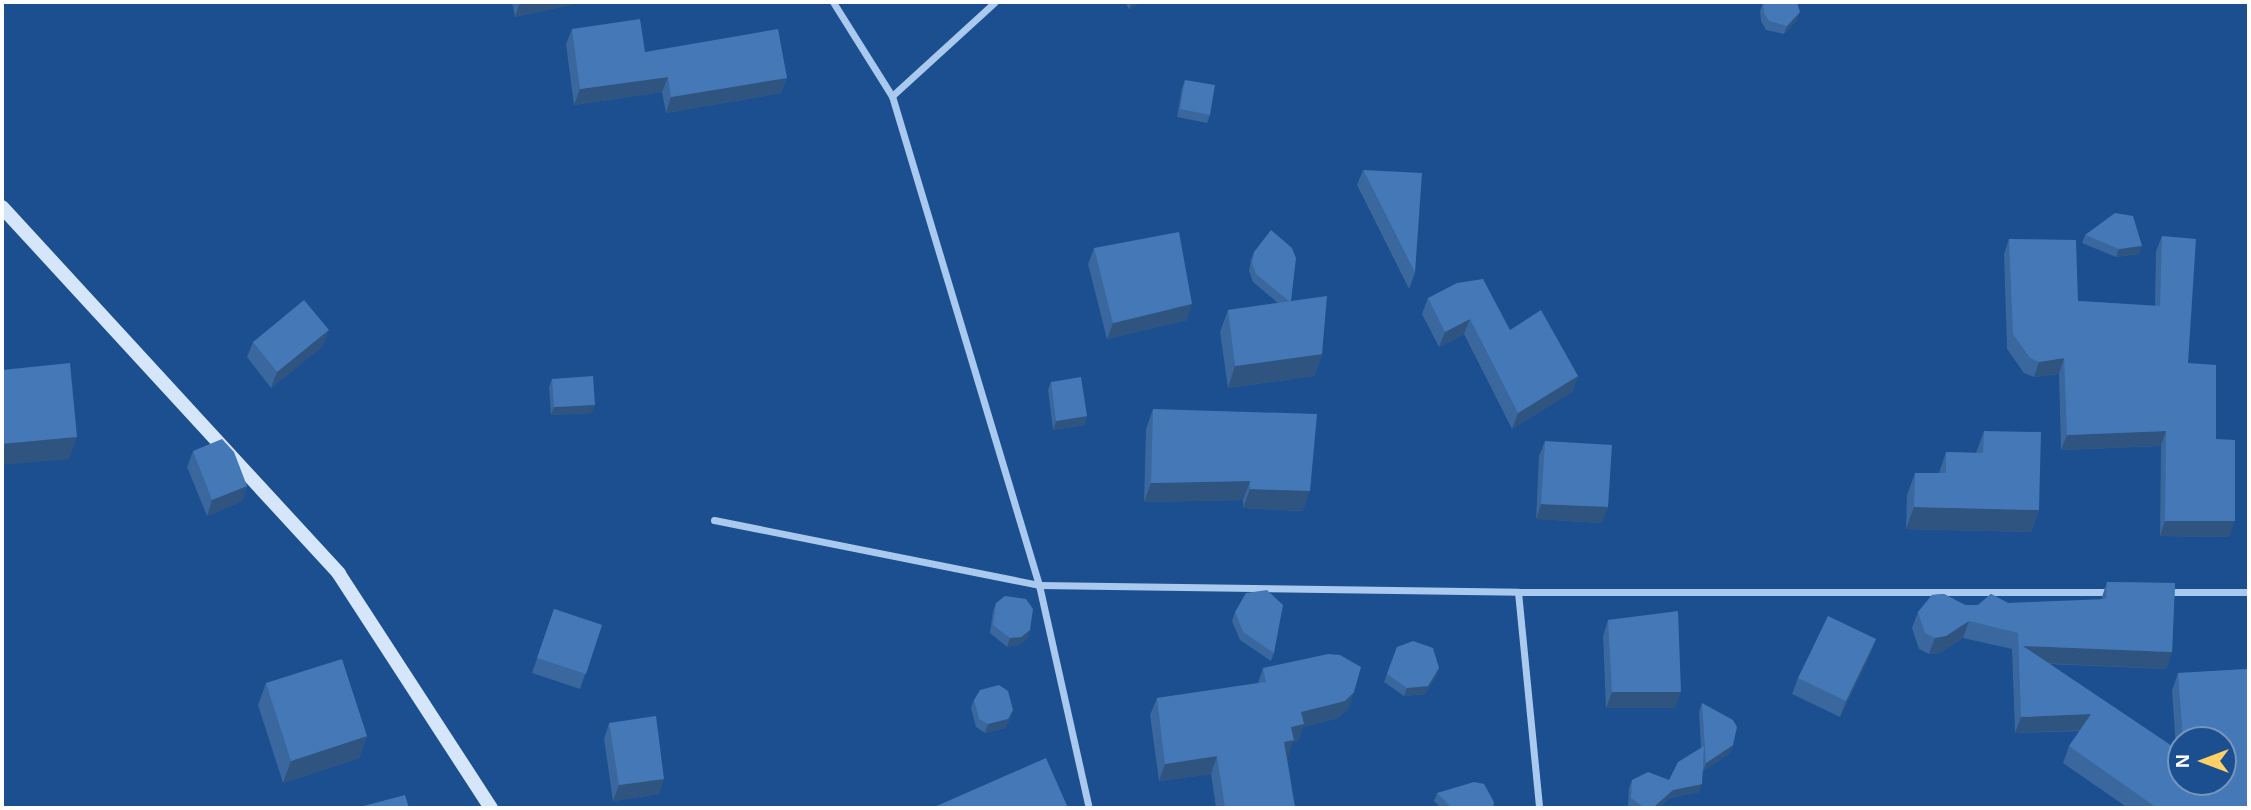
<!DOCTYPE html>
<html>
<head>
<meta charset="utf-8">
<style>
  body { margin:0 }
  #map { position:relative; width:2251px; height:810px; overflow:hidden; background:#1b4f8f; font-family:Arial,sans-serif }
  div>[style] { position:absolute }
  .street>* { height:7px; margin:-3.5px; padding:0 3.5px; transform-origin:3.5px; border-radius:3.5px; background:#a9c9ee }
  .secondary>* { height:14px; margin:-7px; padding:0 7px; transform-origin:7px; border-radius:7px; background:#d6e6fa }
  .wall>* { inset:0; background:#3a679d }
  .shaded-wall>* { inset:0; background:#305480 }
  .building>* { inset:0; background:#4478b7 }
  span { translate:-50% -50%; white-space:nowrap; text-align:center; line-height:1.15; -webkit-text-stroke:6px #1b4f8f; paint-order:stroke }
  .frame { position:absolute; inset:0; border:4px solid #fff; pointer-events:none }
  .north { position:absolute; left:2167px; top:726px; width:70px; height:70px; box-sizing:border-box; background:#1b4f8f; border:2px solid #7695bc; border-radius:50%; rotate:270deg; font-size:19px; font-weight:700; line-height:28px; text-align:center; color:#fff }
  .north::after { content:''; display:block; margin:auto; width:24px; height:32px; background:#ffd166; clip-path:polygon(50% 0,100% 100%,50% 72%,0 100%) }
</style>
</head>
<body>
<div id="map">
  <div class="street">
    <i style="left:833px;top:2px;width:111px;rotate:57.9deg"></i>
    <i style="left:892px;top:96px;width:511px;rotate:73.27deg"></i>
    <i style="left:1039px;top:585px;width:229px;rotate:77.4deg"></i>
    <i style="left:892px;top:96px;width:139px;rotate:-42.4deg"></i>
    <i style="left:714px;top:520px;width:331px;rotate:11.3deg"></i>
    <i style="left:1039px;top:585px;width:479px;rotate:0.8deg"></i>
    <i style="left:1518px;top:592px;width:592px"></i>
    <i style="left:1518px;top:592px;width:217px;rotate:84.4deg"></i>
    <i style="left:2168px;top:592px;width:81px"></i>
  </div>
  <div class="secondary">
    <i style="left:2px;top:207px;width:498px;rotate:47.4deg"></i>
    <i style="left:339px;top:574px;width:279px;rotate:57deg"></i>
  </div>
  <div class="wall">
    <i style="clip-path:polygon(512px 2px,576px 2px,575px 4px,515px 17px)"></i>
    <i style="clip-path:polygon(1125px 2px,1142px 2px,1129px 9px)"></i>
    <i style="clip-path:polygon(1763px 3px,1797px 20px,1784px 34px,1766px 30px,1761px 21px,1760px 11px)"></i>
    <i style="clip-path:polygon(572px 29px,645px 52px,787px 78px,781px 93px,666px 113px,662px 92px,574px 105px,566px 44px)"></i>
    <i style="clip-path:polygon(1185px 80px,1210px 115px,1207px 123px,1177px 117px,1182px 88px)"></i>
    <i style="clip-path:polygon(1363px 170px,1415px 273px,1409px 289px,1357px 185px)"></i>
    <i style="clip-path:polygon(2085px 235px,2139px 254px,2116px 257px,2082px 243px)"></i>
    <i style="clip-path:polygon(2162px 236px,2188px 363px,2216px 439px,2229px 537px,2160px 536px,2161px 446px,2061px 450px,2059px 374px,2034px 377px,2024px 373px,2007px 349px,2004px 254px,2009px 239px,2078px 301px,2155px 306px,2156px 251px)"></i>
    <i style="clip-path:polygon(1094px 248px,1187px 320px,1107px 339px,1088px 264px)"></i>
    <i style="clip-path:polygon(1254px 252px,1291px 301px,1322px 354px,1314px 376px,1228px 388px,1220px 332px,1228px 310px,1278px 303px,1253px 282px,1249px 271px,1251px 260px)"></i>
    <i style="clip-path:polygon(1428px 298px,1510px 330px,1578px 376px,1572px 392px,1512px 429px,1464px 334px,1439px 347px,1422px 314px)"></i>
    <i style="clip-path:polygon(253px 342px,323px 346px,271px 388px,247px 357px)"></i>
    <i style="clip-path:polygon(552px 379px,592px 413px,551px 415px,549px 387px)"></i>
    <i style="clip-path:polygon(1051px 382px,1087px 416px,1084px 425px,1053px 430px,1048px 390px)"></i>
    <i style="clip-path:polygon(1153px 409px,1303px 511px,1243px 508px,1243px 500px,1144px 502px,1146px 429px)"></i>
    <i style="clip-path:polygon(1984px 431px,2039px 510px,2031px 532px,1906px 529px,1907px 495px,1915px 473px,1939px 473px,1946px 452px,1976px 453px)"></i>
    <i style="clip-path:polygon(1545px 441px,1602px 523px,1536px 519px,1539px 456px)"></i>
    <i style="clip-path:polygon(193px 451px,247px 486px,242px 501px,207px 516px,187px 467px)"></i>
    <i style="clip-path:polygon(evenodd,2107px 582px,2175px 583px,2172px 652px,2166px 669px,2049px 664px,2176px 749px,2172px 690px,2178px 673px,2248px 669px,2249px 685px,2249px 808px,2128px 808px,2063px 763px,2069px 746px,2080px 731px,2015px 733px,2012px 649px,1963px 638px,1940px 653px,1929px 654px,1919px 649px,1912px 628px,1918px 612px,1932px 595px,1944px 594px,1965px 605px,1978px 605px,1991px 594px,2008px 603px,2101px 600px,2107px 582px,2181px 740px,2223px 740px,2223px 782px,2181px 782px,2181px 740px)"></i>
    <i style="clip-path:polygon(996px 603px,1027px 639px,1018px 645px,1007px 647px,990px 633px,993px 611px)"></i>
    <i style="clip-path:polygon(554px 609px,602px 625px,580px 689px,532px 673px)"></i>
    <i style="clip-path:polygon(1235px 612px,1274px 653px,1271px 661px,1240px 640px,1232px 621px)"></i>
    <i style="clip-path:polygon(1608px 620px,1675px 708px,1606px 708px,1603px 636px)"></i>
    <i style="clip-path:polygon(1876px 639px,1870px 655px,1840px 717px,1792px 694px,1798px 678px)"></i>
    <i style="clip-path:polygon(1397px 647px,1436px 676px,1425px 694px,1404px 696px,1384px 682px)"></i>
    <i style="clip-path:polygon(1263px 668px,1354px 692px,1348px 709px,1338px 718px,1303px 727px,1298px 741px,1293px 742px,1287px 757px,1295px 808px,1216px 808px,1211px 774px,1159px 781px,1150px 715px,1157px 698px,1258px 683px)"></i>
    <i style="clip-path:polygon(266px 683px,367px 736px,359px 758px,283px 783px,258px 705px)"></i>
    <i style="clip-path:polygon(974px 700px,1013px 710px,1010px 718px,1005px 728px,985px 733px,976px 727px,971px 708px)"></i>
    <i style="clip-path:polygon(1702px 703px,1733px 745px,1730px 753px,1703px 771px,1699px 792px,1670px 798px,1658px 808px,1631px 808px,1628px 806px,1629px 788px,1632px 780px,1669px 780px,1701px 748px,1699px 712px)"></i>
    <i style="clip-path:polygon(609px 723px,659px 794px,613px 801px,604px 739px)"></i>
    <i style="clip-path:polygon(1437px 793px,1493px 808px,1441px 808px,1434px 801px)"></i>
  </div>
  <div class="shaded-wall">
    <i style="clip-path:polygon(520px 2px,576px 2px,575px 4px,515px 17px)"></i>
    <i style="clip-path:polygon(1132px 2px,1142px 2px,1129px 9px)"></i>
    <i style="clip-path:polygon(1800px 12px,1797px 20px,1784px 34px,1787px 26px)"></i>
    <i style="clip-path:polygon(668px 77px,662px 92px,574px 105px,580px 89px)"></i>
    <i style="clip-path:polygon(787px 78px,781px 93px,666px 113px,671px 97px)"></i>
    <i style="clip-path:polygon(2142px 246px,2139px 254px,2116px 257px,2119px 249px)"></i>
    <i style="clip-path:polygon(1192px 304px,1187px 320px,1107px 339px,1113px 323px)"></i>
    <i style="clip-path:polygon(1470px 319px,1464px 334px,1439px 347px,1445px 332px)"></i>
    <i style="clip-path:polygon(329px 330px,323px 346px,271px 388px,277px 372px)"></i>
    <i style="clip-path:polygon(1322px 354px,1314px 376px,1228px 388px,1235px 366px)"></i>
    <i style="clip-path:polygon(2064px 358px,2059px 374px,2034px 377px,2039px 362px)"></i>
    <i style="clip-path:polygon(1578px 376px,1572px 392px,1512px 429px,1518px 413px)"></i>
    <i style="clip-path:polygon(595px 405px,592px 413px,551px 415px,554px 407px)"></i>
    <i style="clip-path:polygon(1087px 416px,1084px 425px,1053px 430px,1056px 421px)"></i>
    <i style="clip-path:polygon(2166px 431px,2161px 446px,2061px 450px,2067px 435px)"></i>
    <i style="clip-path:polygon(77px 437px,69px 459px,2px 465px,2px 444px)"></i>
    <i style="clip-path:polygon(1250px 481px,1243px 500px,1144px 502px,1151px 483px)"></i>
    <i style="clip-path:polygon(247px 486px,242px 501px,207px 516px,212px 500px)"></i>
    <i style="clip-path:polygon(1250px 489px,1310px 491px,1303px 511px,1243px 508px)"></i>
    <i style="clip-path:polygon(1541px 504px,1608px 507px,1602px 523px,1536px 519px)"></i>
    <i style="clip-path:polygon(1914px 507px,2039px 510px,2031px 532px,1906px 529px)"></i>
    <i style="clip-path:polygon(2165px 521px,2235px 521px,2229px 537px,2160px 536px)"></i>
    <i style="clip-path:polygon(1969px 621px,1963px 638px,1940px 653px,1929px 654px,1935px 638px)"></i>
    <i style="clip-path:polygon(1030px 630px,1027px 639px,1018px 645px,1007px 647px,1010px 638px)"></i>
    <i style="clip-path:polygon(1876px 639px,1870px 655px,1840px 717px,1846px 701px)"></i>
    <i style="clip-path:polygon(2023px 646px,2172px 652px,2166px 669px,2019px 662px)"></i>
    <i style="clip-path:polygon(1439px 668px,1436px 676px,1425px 694px,1404px 696px,1407px 688px)"></i>
    <i style="clip-path:polygon(1354px 692px,1348px 709px,1338px 718px,1303px 727px,1298px 741px,1293px 742px,1288px 757px,1278px 759px,1291px 727px,1301px 712px)"></i>
    <i style="clip-path:polygon(1612px 692px,1681px 692px,1675px 708px,1606px 708px)"></i>
    <i style="clip-path:polygon(1013px 710px,1010px 718px,1005px 728px,985px 733px,988px 724px)"></i>
    <i style="clip-path:polygon(2091px 714px,2085px 730px,2015px 733px,2021px 717px)"></i>
    <i style="clip-path:polygon(367px 736px,359px 758px,283px 783px,291px 761px)"></i>
    <i style="clip-path:polygon(1733px 745px,1730px 753px,1703px 771px,1706px 763px)"></i>
    <i style="clip-path:polygon(1217px 756px,1211px 774px,1159px 781px,1165px 764px)"></i>
    <i style="clip-path:polygon(664px 779px,659px 794px,613px 801px,619px 785px)"></i>
    <i style="clip-path:polygon(1702px 784px,1699px 792px,1670px 798px,1658px 808px,1645px 808px,1673px 790px)"></i>
  </div>
  <div class="building">
    <i style="clip-path:polygon(1764px 2px,1797px 2px,1800px 12px,1787px 26px,1769px 21px,1764px 13px,1763px 3px)"></i>
    <i style="clip-path:polygon(640px 19px,645px 52px,778px 29px,787px 78px,671px 97px,668px 77px,580px 89px,572px 29px)"></i>
    <i style="clip-path:polygon(1185px 80px,1215px 85px,1210px 115px,1180px 109px)"></i>
    <i style="clip-path:polygon(1363px 170px,1422px 173px,1415px 273px)"></i>
    <i style="clip-path:polygon(2115px 213px,2133px 216px,2142px 246px,2119px 249px,2085px 235px)"></i>
    <i style="clip-path:polygon(1271px 230px,1292px 248px,1296px 258px,1291px 301px,1289px 301px,1256px 274px,1252px 263px,1254px 252px)"></i>
    <i style="clip-path:polygon(1179px 232px,1192px 304px,1113px 323px,1094px 248px)"></i>
    <i style="clip-path:polygon(2162px 236px,2196px 239px,2188px 363px,2216px 365px,2216px 439px,2235px 440px,2235px 521px,2165px 521px,2166px 431px,2067px 435px,2064px 358px,2039px 362px,2030px 358px,2013px 334px,2009px 239px,2076px 240px,2078px 301px,2160px 306px)"></i>
    <i style="clip-path:polygon(1483px 279px,1510px 330px,1541px 310px,1578px 376px,1518px 413px,1470px 319px,1445px 332px,1428px 298px,1457px 283px)"></i>
    <i style="clip-path:polygon(1327px 296px,1322px 354px,1235px 366px,1228px 310px)"></i>
    <i style="clip-path:polygon(304px 300px,329px 330px,277px 372px,253px 342px)"></i>
    <i style="clip-path:polygon(70px 363px,77px 437px,2px 444px,2px 370px)"></i>
    <i style="clip-path:polygon(593px 376px,595px 405px,554px 407px,552px 379px)"></i>
    <i style="clip-path:polygon(1081px 377px,1087px 416px,1056px 421px,1051px 382px)"></i>
    <i style="clip-path:polygon(1153px 409px,1317px 414px,1310px 491px,1250px 489px,1250px 481px,1151px 483px)"></i>
    <i style="clip-path:polygon(1984px 431px,2041px 432px,2039px 510px,1914px 507px,1915px 473px,1946px 473px,1946px 452px,1983px 453px)"></i>
    <i style="clip-path:polygon(222px 439px,234px 452px,247px 486px,212px 500px,193px 451px)"></i>
    <i style="clip-path:polygon(1545px 441px,1612px 445px,1608px 507px,1541px 504px)"></i>
    <i style="clip-path:polygon(2107px 582px,2175px 583px,2172px 652px,2023px 646px,2181px 752px,2181px 782px,2223px 782px,2223px 740px,2183px 740px,2178px 673px,2248px 669px,2249px 685px,2249px 808px,2157px 808px,2069px 746px,2091px 714px,2021px 717px,2018px 633px,1969px 621px,1946px 636px,1935px 638px,1925px 633px,1918px 612px,1932px 595px,1944px 594px,1965px 605px,1978px 605px,1991px 594px,2008px 603px,2106px 599px)"></i>
    <i style="clip-path:polygon(1267px 590px,1283px 605px,1274px 653px,1243px 632px,1235px 612px,1246px 593px)"></i>
    <i style="clip-path:polygon(1005px 596px,1026px 599px,1033px 609px,1030px 630px,1021px 637px,1010px 638px,993px 625px,996px 603px)"></i>
    <i style="clip-path:polygon(554px 609px,602px 625px,586px 674px,537px 658px)"></i>
    <i style="clip-path:polygon(1678px 611px,1681px 692px,1612px 692px,1608px 620px)"></i>
    <i style="clip-path:polygon(1828px 616px,1876px 639px,1846px 701px,1798px 678px)"></i>
    <i style="clip-path:polygon(1413px 641px,1433px 648px,1439px 668px,1428px 686px,1407px 688px,1387px 674px,1397px 647px)"></i>
    <i style="clip-path:polygon(1328px 654px,1340px 655px,1361px 667px,1354px 692px,1345px 701px,1301px 712px,1304px 724px,1291px 727px,1294px 740px,1284px 742px,1295px 808px,1225px 808px,1217px 756px,1165px 764px,1157px 698px,1266px 682px,1263px 668px)"></i>
    <i style="clip-path:polygon(342px 659px,367px 736px,291px 761px,266px 683px)"></i>
    <i style="clip-path:polygon(999px 685px,1008px 691px,1013px 710px,1008px 719px,988px 724px,979px 719px,974px 700px,980px 690px)"></i>
    <i style="clip-path:polygon(1702px 703px,1733px 720px,1737px 727px,1733px 745px,1706px 763px)"></i>
    <i style="clip-path:polygon(656px 716px,664px 779px,619px 785px,609px 723px)"></i>
    <i style="clip-path:polygon(1704px 746px,1702px 784px,1673px 790px,1655px 806px,1645px 808px,1631px 798px,1632px 780px,1648px 772px,1669px 780px,1678px 762px)"></i>
    <i style="clip-path:polygon(1046px 758px,1068px 808px,932px 808px)"></i>
    <i style="clip-path:polygon(1474px 782px,1484px 784px,1494px 802px,1493px 808px,1452px 808px,1437px 793px)"></i>
    <i style="clip-path:polygon(405px 795px,409px 808px,356px 808px)"></i>
    <i style="clip-path:polygon(1783px 807px,1799px 807px,1800px 808px,1782px 808px)"></i>
  </div>
  <div class="frame"></div>
  <div class="north">N</div>
</div>
</body>
</html>
